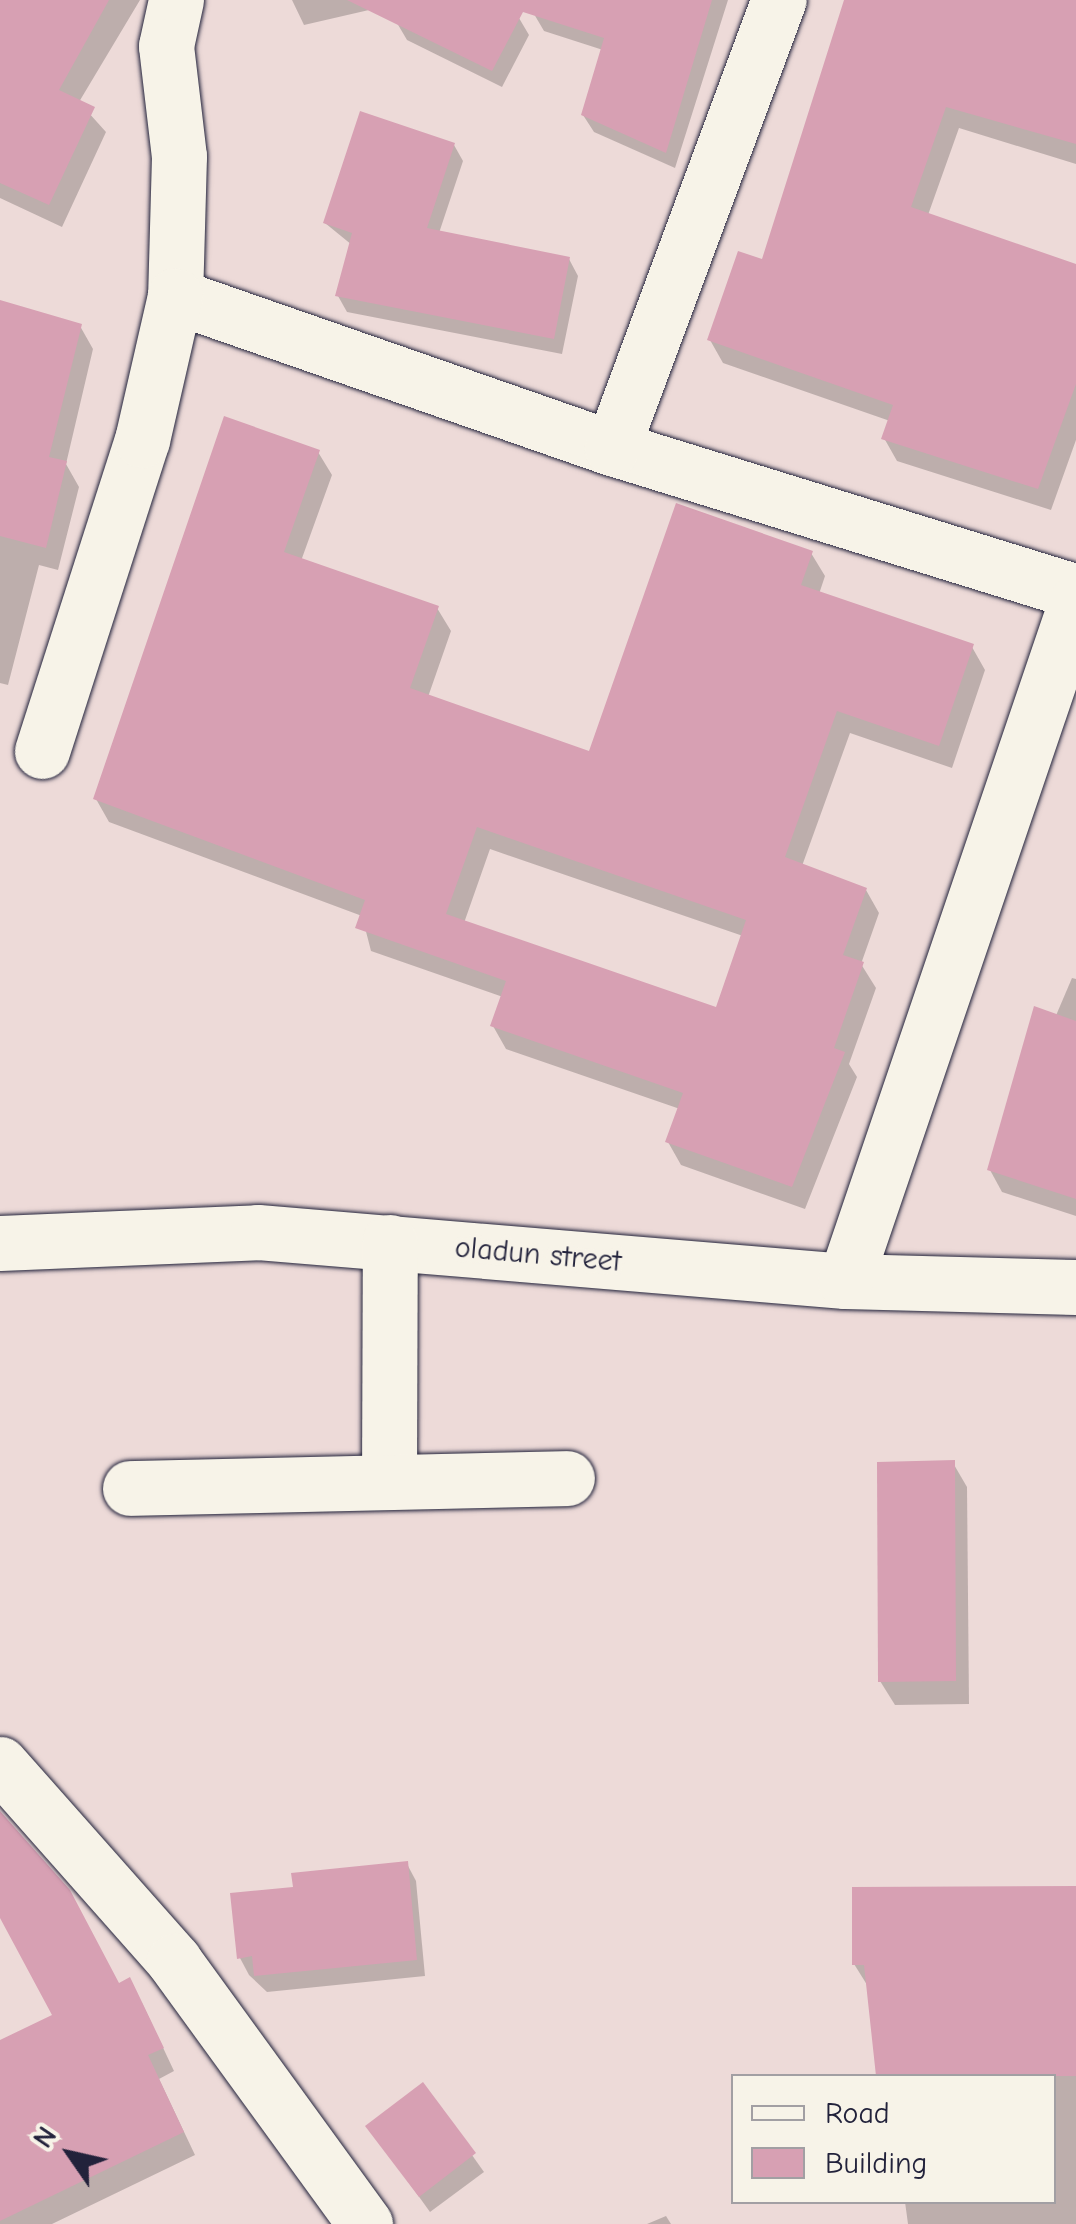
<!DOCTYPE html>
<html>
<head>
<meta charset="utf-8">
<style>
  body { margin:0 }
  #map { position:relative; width:1076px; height:2224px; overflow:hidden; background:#eddad8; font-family:"Comic Neue",sans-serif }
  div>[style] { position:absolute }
  .shadow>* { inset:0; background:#0003 }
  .building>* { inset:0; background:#d7a0b3 }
  .roads { filter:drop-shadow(0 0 2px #22223b) drop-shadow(0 0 2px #22223b) }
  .minor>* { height:55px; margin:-27.5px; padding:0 27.5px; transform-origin:27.5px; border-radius:27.5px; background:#f7f3e8 }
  span { translate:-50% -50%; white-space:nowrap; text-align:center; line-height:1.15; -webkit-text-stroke:10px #f7f3e8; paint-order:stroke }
  .street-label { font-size:30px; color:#22223b }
  .legend { position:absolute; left:731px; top:2074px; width:325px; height:130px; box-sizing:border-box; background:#f7f3e8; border:2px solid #a29fa3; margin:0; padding:12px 18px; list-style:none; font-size:30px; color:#22223b }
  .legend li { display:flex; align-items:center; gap:20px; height:50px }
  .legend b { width:50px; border:2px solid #a29fa3 }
  .north { position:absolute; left:20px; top:2104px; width:100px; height:100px; -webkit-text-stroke:8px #f7f3e8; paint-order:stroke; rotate:304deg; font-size:28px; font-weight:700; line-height:40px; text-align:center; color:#22223b }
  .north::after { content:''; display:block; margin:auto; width:35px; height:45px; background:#22223b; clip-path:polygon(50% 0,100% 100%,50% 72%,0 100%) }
</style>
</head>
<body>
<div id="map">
  <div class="shadow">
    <i style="clip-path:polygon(0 0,140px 0,79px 102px,106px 132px,62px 227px,0 198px)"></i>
    <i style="clip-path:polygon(292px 0,483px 0,519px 18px,529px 35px,502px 87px,407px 40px,397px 23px,408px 1px,304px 25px)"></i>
    <i style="clip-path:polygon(540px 0,728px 0,675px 168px,594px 132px,583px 115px,603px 50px,544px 31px,534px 14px)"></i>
    <i style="clip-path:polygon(852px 0,1076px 0,1076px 164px,959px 128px,928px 215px,1076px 267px,1076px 440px,1051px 510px,897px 461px,884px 438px,890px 421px,723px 363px,710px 340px,764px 262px)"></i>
    <i style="clip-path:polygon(454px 145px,463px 161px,439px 233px,569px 259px,578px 276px,562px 354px,347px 312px,338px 296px,352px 245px,325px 223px)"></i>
    <i style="clip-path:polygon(0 303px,80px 326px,93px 349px,66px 464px,79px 487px,58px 570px,39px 565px,8px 685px,0 683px)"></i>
    <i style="clip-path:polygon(evenodd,318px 452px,332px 475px,301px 561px,437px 608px,451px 631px,428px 697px,591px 755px,811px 553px,825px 576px,819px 594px,972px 647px,985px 670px,952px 768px,850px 733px,802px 866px,866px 890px,879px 913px,861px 964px,876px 988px,849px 1064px,857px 1077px,805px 1209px,681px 1165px,668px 1142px,680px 1109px,506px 1049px,493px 1026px,503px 997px,371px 951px,362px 916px,109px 822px,96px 799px,318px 452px,490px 849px,743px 936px,717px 1010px,464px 923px,490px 849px)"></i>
    <i style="clip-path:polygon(1072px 978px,1076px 979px,1076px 1216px,1002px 1192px,990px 1170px)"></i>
    <i style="clip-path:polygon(953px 1463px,967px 1487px,969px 1704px,895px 1705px,880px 1681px)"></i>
    <i style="clip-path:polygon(0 1826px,119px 1986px,142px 2003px,174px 2071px,159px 2079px,195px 2155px,52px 2224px,0 2224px,0 2043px,56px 2016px,0 1913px)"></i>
    <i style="clip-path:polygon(407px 1864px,416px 1881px,425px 1976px,267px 1992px,249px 1975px,240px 1958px,295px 1890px)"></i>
    <i style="clip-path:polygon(1076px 1889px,1076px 2224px,908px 2224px,905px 2202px,1054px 2202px,1054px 2076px,879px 2076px,869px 1988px,854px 1964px)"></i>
    <i style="clip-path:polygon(423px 2086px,484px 2172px,430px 2212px,368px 2126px)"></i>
    <i style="clip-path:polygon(666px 2216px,671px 2224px,647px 2224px)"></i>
  </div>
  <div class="building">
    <i style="clip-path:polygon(0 0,109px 0,59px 90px,95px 107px,49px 205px,0 183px)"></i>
    <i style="clip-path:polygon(347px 0,712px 0,666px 153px,581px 115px,604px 38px,523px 12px,492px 71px)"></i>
    <i style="clip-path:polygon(844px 0,1076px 0,1076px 144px,946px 107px,911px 207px,1076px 264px,1076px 384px,1038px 489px,881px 439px,893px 405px,707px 340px,738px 251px,762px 259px)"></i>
    <i style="clip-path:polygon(360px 111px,455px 143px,427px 228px,570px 257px,554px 339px,335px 296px,352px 233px,323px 223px)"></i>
    <i style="clip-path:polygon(0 300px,82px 324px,49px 457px,67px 461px,46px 548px,0 536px)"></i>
    <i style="clip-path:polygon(evenodd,224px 416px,320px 450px,284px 552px,439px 606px,410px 688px,589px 751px,676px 503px,813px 551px,801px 585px,974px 644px,939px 746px,837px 711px,785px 857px,867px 888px,843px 955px,864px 962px,834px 1048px,845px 1052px,792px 1187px,665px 1142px,683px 1093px,490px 1026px,506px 981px,355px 928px,365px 900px,93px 799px,224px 416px,477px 827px,746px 920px,716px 1007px,446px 914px,477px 827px)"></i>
    <i style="clip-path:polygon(1034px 1006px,1076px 1021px,1076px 1199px,987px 1170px)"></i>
    <i style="clip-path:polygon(955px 1460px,956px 1681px,878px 1682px,877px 1462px)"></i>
    <i style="clip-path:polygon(0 1811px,70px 1890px,119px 1983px,130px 1977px,164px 2048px,148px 2055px,184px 2132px,0 2221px,0 2040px,52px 2015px,0 1918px)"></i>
    <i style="clip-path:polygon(408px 1861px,417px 1960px,254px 1976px,252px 1956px,237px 1959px,230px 1893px,293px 1887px,291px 1873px)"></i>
    <i style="clip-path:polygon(1076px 1886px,1076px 2076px,876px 2076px,864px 1965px,852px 1965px,852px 1887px)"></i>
    <i style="clip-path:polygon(423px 2082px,476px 2153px,419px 2197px,365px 2126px)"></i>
  </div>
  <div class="roads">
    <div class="minor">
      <i style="left:176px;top:0;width:47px;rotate:102.3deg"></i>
      <i style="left:166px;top:46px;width:111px;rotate:83.3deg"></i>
      <i style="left:179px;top:156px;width:140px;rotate:91.6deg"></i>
      <i style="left:175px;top:296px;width:463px;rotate:19.2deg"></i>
      <i style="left:612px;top:448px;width:486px;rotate:17.2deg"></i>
      <i style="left:612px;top:448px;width:478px;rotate:-69.6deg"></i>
      <i style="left:42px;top:751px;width:327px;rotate:-72.2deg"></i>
      <i style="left:142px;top:440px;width:148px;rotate:-77.1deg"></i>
      <i style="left:0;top:1243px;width:258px;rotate:-2.4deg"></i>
      <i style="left:258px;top:1232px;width:589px;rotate:4.77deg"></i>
      <i style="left:845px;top:1281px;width:231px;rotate:1.5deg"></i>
      <i style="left:845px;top:1281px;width:717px;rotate:-71.21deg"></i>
      <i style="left:389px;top:1482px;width:240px;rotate:-89.8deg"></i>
      <i style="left:130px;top:1488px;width:437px;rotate:-1.3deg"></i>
      <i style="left:0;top:1764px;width:263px;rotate:48.5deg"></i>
      <i style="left:174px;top:1961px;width:325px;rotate:54deg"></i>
    </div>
  </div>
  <div class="street-label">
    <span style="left:538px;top:1255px;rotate:5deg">oladun street</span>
  </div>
  <ul class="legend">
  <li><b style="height:12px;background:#f7f3e8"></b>Road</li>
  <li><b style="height:28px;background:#d7a0b3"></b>Building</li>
  </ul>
  <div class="north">N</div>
</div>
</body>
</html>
